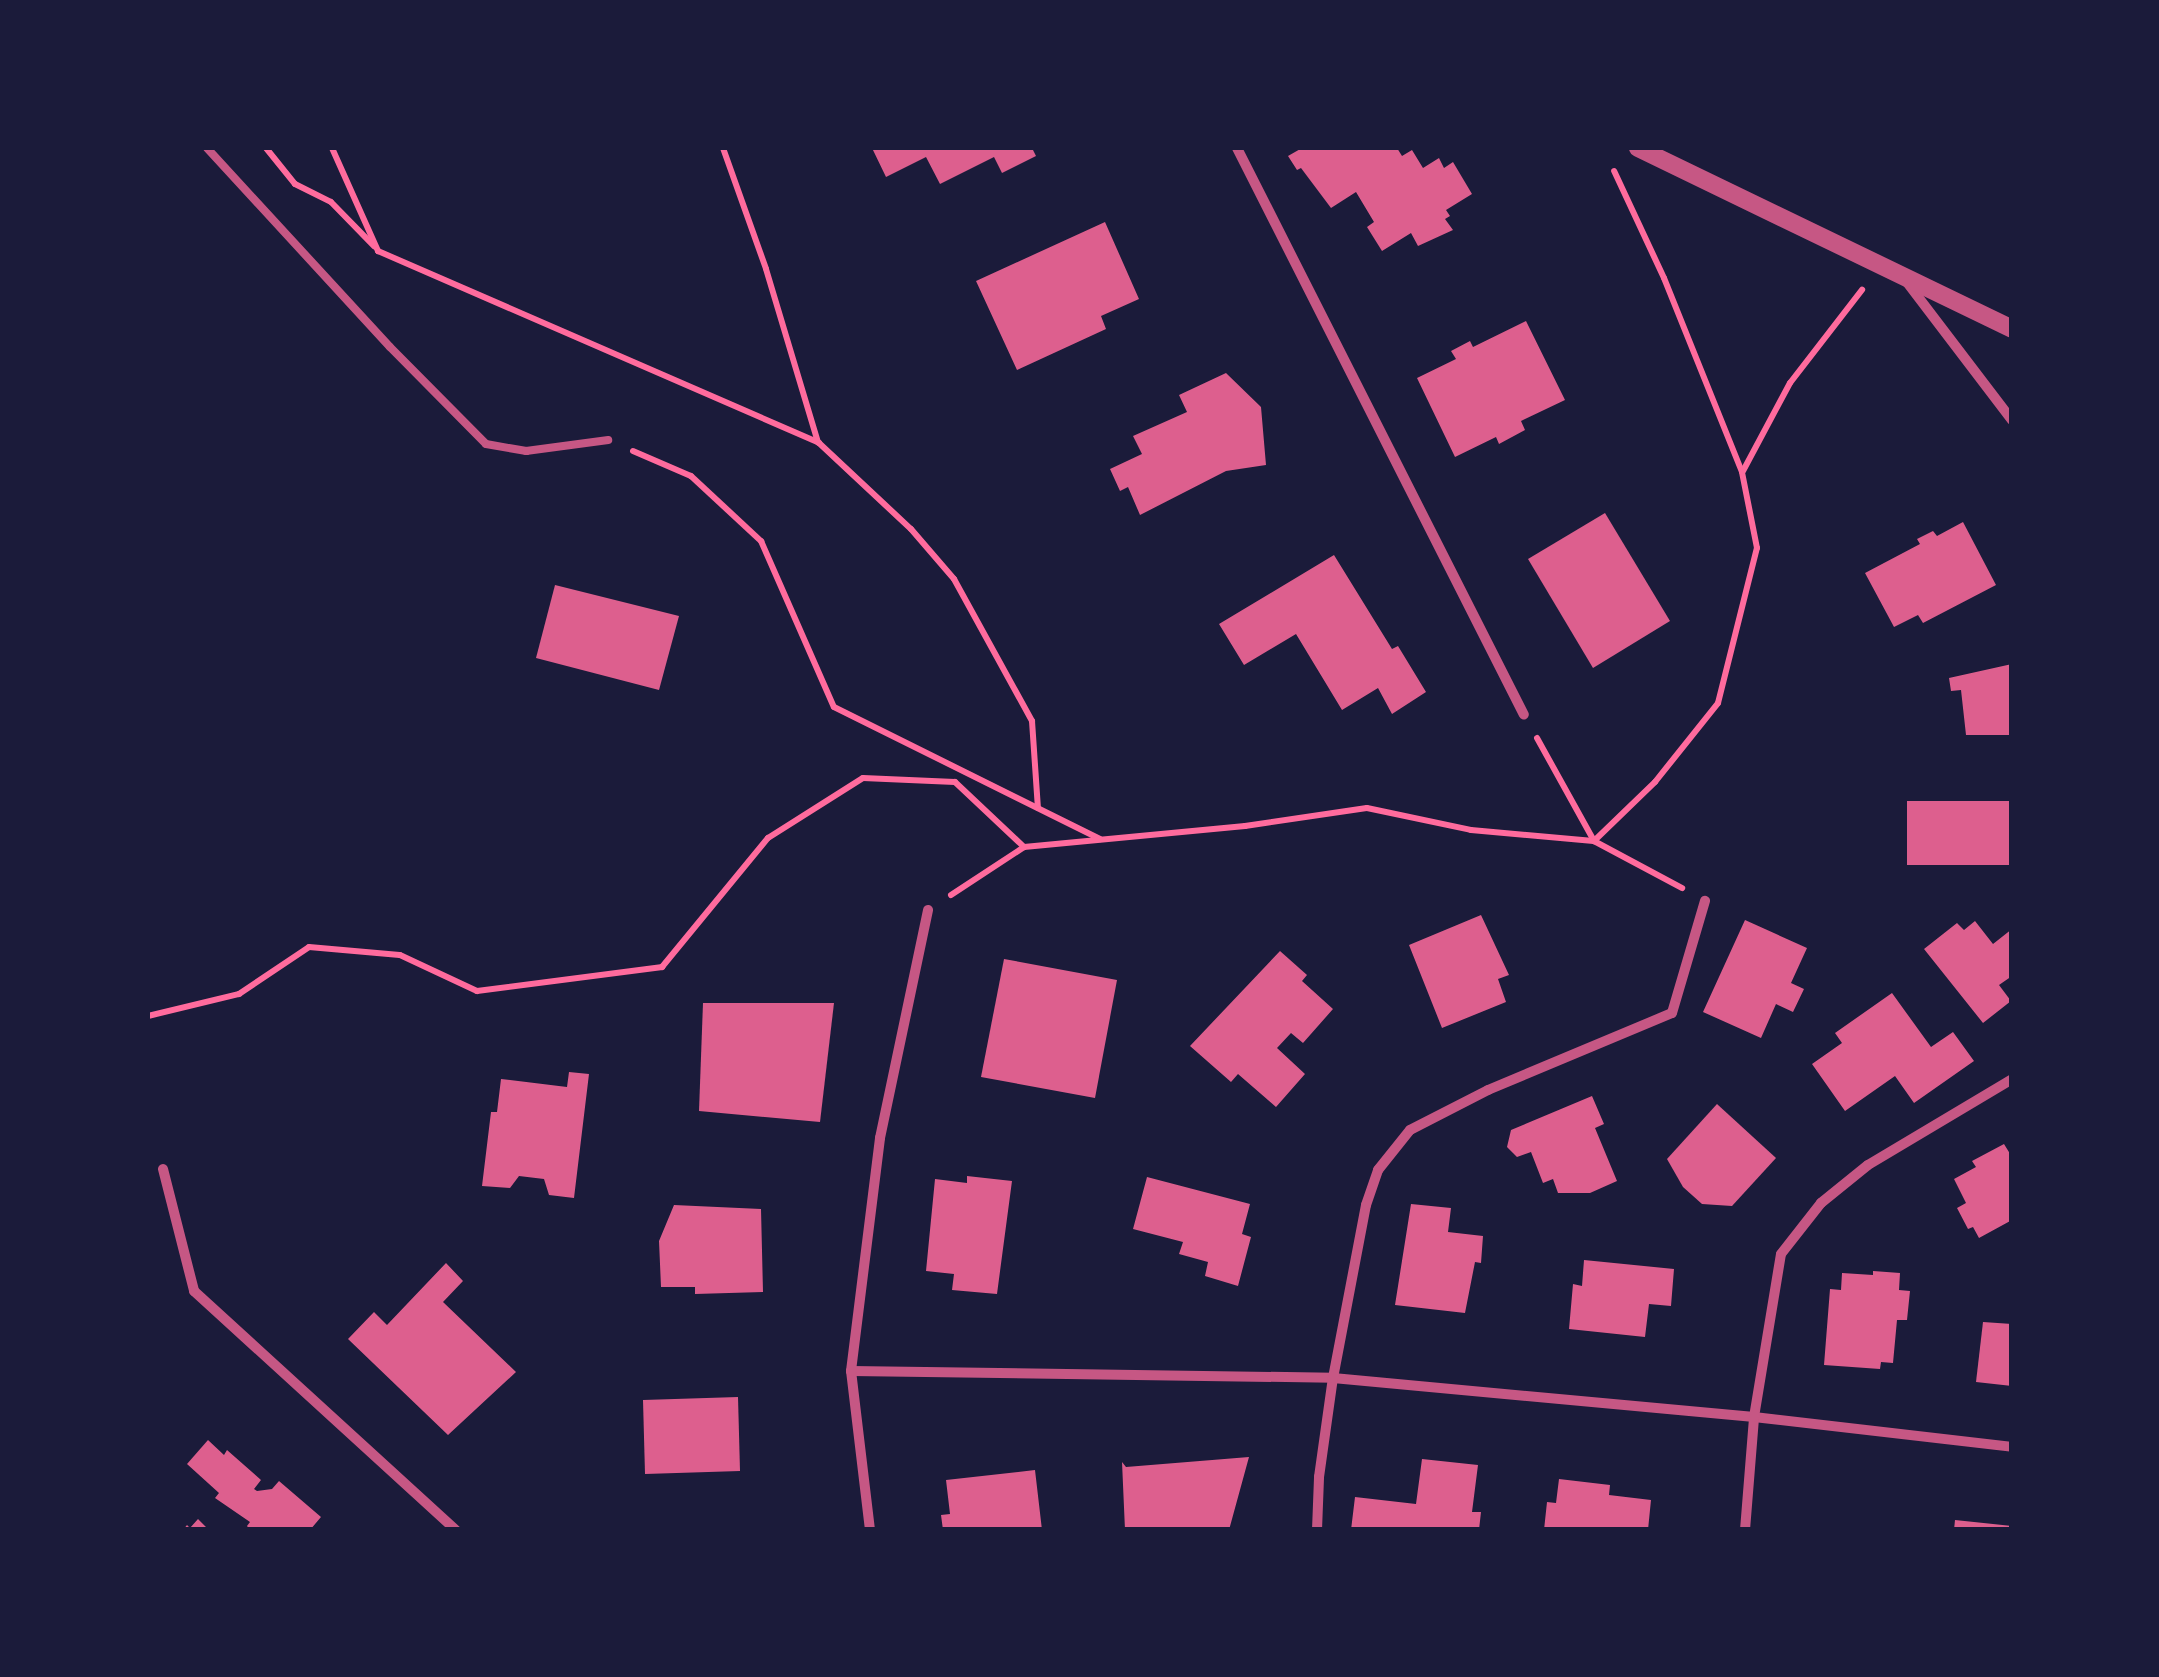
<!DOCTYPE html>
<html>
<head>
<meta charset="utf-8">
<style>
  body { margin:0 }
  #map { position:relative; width:2159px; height:1677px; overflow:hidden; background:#1b1b3a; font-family:Barlow,sans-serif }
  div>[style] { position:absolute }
  .building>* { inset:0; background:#dd5f8e }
  .path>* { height:6px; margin:-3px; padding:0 3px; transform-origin:3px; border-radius:3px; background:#ff6b9d }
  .service>* { height:8px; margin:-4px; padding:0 4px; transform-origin:4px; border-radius:4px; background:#c65784 }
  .minor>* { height:10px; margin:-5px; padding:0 5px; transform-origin:5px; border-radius:5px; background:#c65784 }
  .tertiary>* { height:18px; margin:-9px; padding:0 9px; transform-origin:9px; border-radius:9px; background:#c65784 }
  span { translate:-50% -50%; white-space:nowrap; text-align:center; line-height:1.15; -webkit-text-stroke:9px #1b1b3a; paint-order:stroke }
  .frame { position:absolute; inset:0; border:150px solid #1b1b3a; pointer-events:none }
</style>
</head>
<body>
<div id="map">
  <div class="building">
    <i style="clip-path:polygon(872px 148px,1032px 148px,1036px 156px,1002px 173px,994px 157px,940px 184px,926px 157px,886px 177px)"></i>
    <i style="clip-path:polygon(1302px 148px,1397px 148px,1402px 156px,1412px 150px,1423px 168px,1439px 158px,1444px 168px,1453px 162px,1472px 194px,1446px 210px,1450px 216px,1445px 219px,1453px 230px,1418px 246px,1411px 233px,1382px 251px,1367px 227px,1374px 222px,1356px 192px,1331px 208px,1301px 168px,1297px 170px,1288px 156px)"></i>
    <i style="clip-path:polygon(1105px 222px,1139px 299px,1101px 316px,1106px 329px,1017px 370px,976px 281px)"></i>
    <i style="clip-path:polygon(1526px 321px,1565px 400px,1521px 421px,1525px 430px,1499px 444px,1496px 437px,1455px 457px,1417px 378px,1456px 359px,1451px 351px,1470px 341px,1473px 347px)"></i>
    <i style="clip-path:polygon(1226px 373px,1261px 407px,1266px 465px,1226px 471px,1140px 515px,1128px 487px,1120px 491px,1110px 469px,1142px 454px,1133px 436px,1187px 412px,1179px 395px)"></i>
    <i style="clip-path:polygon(1605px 513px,1670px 621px,1593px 668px,1528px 559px)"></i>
    <i style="clip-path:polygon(1963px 522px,1996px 585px,1923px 623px,1918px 615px,1894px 627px,1865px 573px,1920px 544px,1917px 539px,1933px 531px,1937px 536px)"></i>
    <i style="clip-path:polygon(1334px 555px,1392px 649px,1398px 646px,1426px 692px,1392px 714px,1378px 688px,1342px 710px,1296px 634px,1244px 665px,1219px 624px)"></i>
    <i style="clip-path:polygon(555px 585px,679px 616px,659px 690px,536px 658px)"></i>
    <i style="clip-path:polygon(2012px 664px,2012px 735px,1966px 735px,1961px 690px,1951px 691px,1949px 678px)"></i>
    <i style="clip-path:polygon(1907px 801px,2012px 801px,2012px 865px,1907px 865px)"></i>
    <i style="clip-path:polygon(1481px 915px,1509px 975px,1498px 979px,1506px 1002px,1442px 1028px,1409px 945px)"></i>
    <i style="clip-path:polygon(1745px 920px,1807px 948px,1791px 983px,1804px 989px,1793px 1012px,1776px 1004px,1761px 1038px,1703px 1012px)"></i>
    <i style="clip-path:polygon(1975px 921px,1993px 944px,2012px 929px,2012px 976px,1999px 985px,2011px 1001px,1983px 1023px,1924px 949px,1957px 923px,1964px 930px)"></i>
    <i style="clip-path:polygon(1280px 951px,1307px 975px,1302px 981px,1333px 1009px,1303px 1043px,1291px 1033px,1277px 1048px,1305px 1074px,1276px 1107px,1238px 1074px,1231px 1082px,1190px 1046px)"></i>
    <i style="clip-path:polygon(1004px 959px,1117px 980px,1095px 1098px,981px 1077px)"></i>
    <i style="clip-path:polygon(1892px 993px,1931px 1047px,1953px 1032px,1974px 1061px,1914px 1103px,1895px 1076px,1845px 1111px,1812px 1064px,1842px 1043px,1835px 1033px)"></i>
    <i style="clip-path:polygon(703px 1003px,834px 1003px,820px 1122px,699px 1111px)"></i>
    <i style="clip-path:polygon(569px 1072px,589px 1074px,574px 1198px,549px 1195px,544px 1179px,519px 1176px,510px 1188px,482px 1186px,491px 1112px,497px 1112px,501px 1079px,567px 1087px)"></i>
    <i style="clip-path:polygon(1592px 1096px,1604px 1124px,1595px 1128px,1617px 1181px,1590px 1193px,1558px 1193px,1553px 1179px,1543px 1183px,1531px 1152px,1517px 1157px,1507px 1147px,1511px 1130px)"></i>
    <i style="clip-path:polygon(1717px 1104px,1776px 1158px,1732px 1206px,1702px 1204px,1683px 1187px,1667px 1159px)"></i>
    <i style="clip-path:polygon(2004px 1144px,2012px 1157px,2012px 1220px,1979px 1238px,1973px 1227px,1968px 1229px,1957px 1208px,1966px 1203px,1954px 1179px,1976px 1167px,1972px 1161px)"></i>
    <i style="clip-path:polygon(967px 1176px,1012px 1181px,997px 1294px,952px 1290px,954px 1274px,926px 1271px,935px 1179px,967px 1183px)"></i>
    <i style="clip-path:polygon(1147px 1177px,1250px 1204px,1242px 1234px,1251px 1237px,1238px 1286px,1205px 1276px,1208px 1262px,1179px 1254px,1183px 1242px,1133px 1229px)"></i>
    <i style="clip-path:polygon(1411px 1204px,1451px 1208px,1448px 1232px,1483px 1236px,1481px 1263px,1475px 1262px,1465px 1313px,1395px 1305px)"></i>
    <i style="clip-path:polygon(674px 1205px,761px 1209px,763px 1292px,695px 1294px,695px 1287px,661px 1287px,659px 1241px)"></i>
    <i style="clip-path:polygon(1584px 1260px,1674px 1269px,1671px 1306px,1649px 1304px,1645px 1337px,1569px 1329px,1573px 1284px,1582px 1286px)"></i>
    <i style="clip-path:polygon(446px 1263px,463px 1281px,443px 1302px,516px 1372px,448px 1435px,348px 1339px,374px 1312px,387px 1325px)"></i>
    <i style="clip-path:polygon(1873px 1271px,1900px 1273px,1899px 1290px,1910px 1291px,1907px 1320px,1897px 1320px,1893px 1363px,1881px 1362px,1880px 1369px,1824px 1365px,1830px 1289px,1841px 1290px,1842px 1273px,1873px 1275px)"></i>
    <i style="clip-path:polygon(1983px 1322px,2012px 1324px,2012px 1386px,1976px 1382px)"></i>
    <i style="clip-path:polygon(738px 1397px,740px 1471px,645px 1474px,643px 1400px)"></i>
    <i style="clip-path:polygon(208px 1440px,224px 1455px,227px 1450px,261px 1480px,254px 1489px,257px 1491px,272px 1489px,279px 1481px,321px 1517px,310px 1530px,250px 1530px,247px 1526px,250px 1522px,215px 1498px,219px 1493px,187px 1464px)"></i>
    <i style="clip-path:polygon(1249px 1457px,1229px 1530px,1125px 1530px,1122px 1462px,1126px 1467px)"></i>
    <i style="clip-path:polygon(1422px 1459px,1478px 1465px,1472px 1512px,1481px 1512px,1479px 1530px,1351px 1530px,1355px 1497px,1416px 1504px)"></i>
    <i style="clip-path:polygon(1035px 1470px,1042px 1530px,943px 1530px,941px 1515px,950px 1514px,946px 1480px)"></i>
    <i style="clip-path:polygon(1559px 1479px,1610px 1485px,1609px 1495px,1651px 1500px,1648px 1530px,1544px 1530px,1547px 1502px,1556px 1503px)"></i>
    <i style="clip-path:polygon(198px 1519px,209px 1530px,183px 1530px,187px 1525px,190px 1528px)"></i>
    <i style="clip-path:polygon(1955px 1520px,2012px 1526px,2012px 1530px,1954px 1530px)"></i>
  </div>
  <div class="path">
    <i style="left:266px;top:148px;width:46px;rotate:51.1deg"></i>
    <i style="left:295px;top:184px;width:40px;rotate:26.6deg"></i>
    <i style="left:331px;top:202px;width:62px;rotate:45.7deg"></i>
    <i style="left:332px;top:148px;width:113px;rotate:65.9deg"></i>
    <i style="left:378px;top:251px;width:481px;rotate:23.5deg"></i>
    <i style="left:819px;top:443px;width:126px;rotate:43.1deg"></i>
    <i style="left:911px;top:529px;width:66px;rotate:49.3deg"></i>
    <i style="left:954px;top:579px;width:162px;rotate:61.2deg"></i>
    <i style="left:1032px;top:721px;width:87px;rotate:86.1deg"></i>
    <i style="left:723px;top:148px;width:128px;rotate:70.4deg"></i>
    <i style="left:766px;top:269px;width:181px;rotate:73.3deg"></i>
    <i style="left:633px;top:451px;width:63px;rotate:23.3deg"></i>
    <i style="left:691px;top:476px;width:96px;rotate:42.9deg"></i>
    <i style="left:761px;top:541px;width:181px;rotate:66.3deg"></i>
    <i style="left:834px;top:707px;width:297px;rotate:26.4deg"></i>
    <i style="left:1743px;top:471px;width:100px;rotate:-61.9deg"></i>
    <i style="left:1790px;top:383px;width:118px;rotate:-52.3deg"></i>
    <i style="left:1537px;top:738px;width:118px;rotate:61deg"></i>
    <i style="left:1594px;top:841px;width:100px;rotate:28.1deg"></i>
    <i style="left:951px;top:895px;width:87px;rotate:-33.3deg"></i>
    <i style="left:1024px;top:847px;width:222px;rotate:-5.4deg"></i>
    <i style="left:1245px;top:826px;width:123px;rotate:-8.4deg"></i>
    <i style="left:1367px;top:808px;width:106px;rotate:11.9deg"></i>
    <i style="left:1471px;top:830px;width:123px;rotate:5.1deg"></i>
    <i style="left:1594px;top:841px;width:85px;rotate:-44deg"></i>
    <i style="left:1655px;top:782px;width:101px;rotate:-51.4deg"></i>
    <i style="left:1718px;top:703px;width:160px;rotate:-75.9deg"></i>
    <i style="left:1757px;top:548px;width:77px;rotate:-101.2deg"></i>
    <i style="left:1742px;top:472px;width:209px;rotate:-111.9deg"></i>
    <i style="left:1664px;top:278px;width:118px;rotate:-115deg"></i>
    <i style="left:148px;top:1016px;width:94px;rotate:-13.6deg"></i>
    <i style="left:239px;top:994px;width:84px;rotate:-33.9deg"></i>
    <i style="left:309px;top:947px;width:91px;rotate:5deg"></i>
    <i style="left:400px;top:955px;width:85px;rotate:25.1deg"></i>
    <i style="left:477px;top:991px;width:187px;rotate:-7.4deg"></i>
    <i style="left:662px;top:967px;width:167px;rotate:-50.6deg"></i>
    <i style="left:768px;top:838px;width:112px;rotate:-32.3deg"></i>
    <i style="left:863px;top:778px;width:92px;rotate:2.5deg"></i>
    <i style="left:955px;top:782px;width:95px;rotate:43.3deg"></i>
  </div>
  <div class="service">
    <i style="left:207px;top:148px;width:270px;rotate:47.4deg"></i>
    <i style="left:390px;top:347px;width:136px;rotate:45.3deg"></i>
    <i style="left:486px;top:444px;width:41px;rotate:9.9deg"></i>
    <i style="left:526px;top:451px;width:83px;rotate:-7.6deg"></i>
  </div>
  <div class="minor">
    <i style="left:1237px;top:148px;width:635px;rotate:63.15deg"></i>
    <i style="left:1906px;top:281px;width:175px;rotate:52.7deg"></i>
    <i style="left:163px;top:1169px;width:126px;rotate:75.7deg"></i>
    <i style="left:194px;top:1291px;width:355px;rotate:42.4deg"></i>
    <i style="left:851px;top:1371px;width:482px;rotate:0.8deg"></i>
    <i style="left:1333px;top:1378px;width:423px;rotate:5.3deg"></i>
    <i style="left:1754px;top:1417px;width:260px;rotate:6.6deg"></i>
    <i style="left:870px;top:1530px;width:160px;rotate:-96.8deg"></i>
    <i style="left:851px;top:1371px;width:235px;rotate:-82.9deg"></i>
    <i style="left:880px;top:1138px;width:233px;rotate:-78.1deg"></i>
    <i style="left:1317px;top:1530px;width:53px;rotate:-87.8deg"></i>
    <i style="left:1319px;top:1477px;width:100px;rotate:-82deg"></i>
    <i style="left:1333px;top:1378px;width:176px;rotate:-79.2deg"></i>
    <i style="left:1366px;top:1205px;width:37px;rotate:-71deg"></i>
    <i style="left:1378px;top:1170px;width:51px;rotate:-51.3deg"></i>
    <i style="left:1410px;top:1130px;width:88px;rotate:-27.1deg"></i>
    <i style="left:1488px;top:1090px;width:199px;rotate:-22.7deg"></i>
    <i style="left:1672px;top:1013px;width:117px;rotate:-73.6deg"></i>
    <i style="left:1745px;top:1530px;width:113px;rotate:-85.4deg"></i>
    <i style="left:1754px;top:1417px;width:165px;rotate:-80.6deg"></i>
    <i style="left:1781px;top:1254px;width:65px;rotate:-51.9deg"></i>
    <i style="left:1821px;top:1203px;width:60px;rotate:-39deg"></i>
    <i style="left:1868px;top:1165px;width:168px;rotate:-30.8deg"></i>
  </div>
  <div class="tertiary">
    <i style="left:1638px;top:148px;width:415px;rotate:25.8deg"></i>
  </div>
  <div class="frame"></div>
</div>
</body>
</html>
